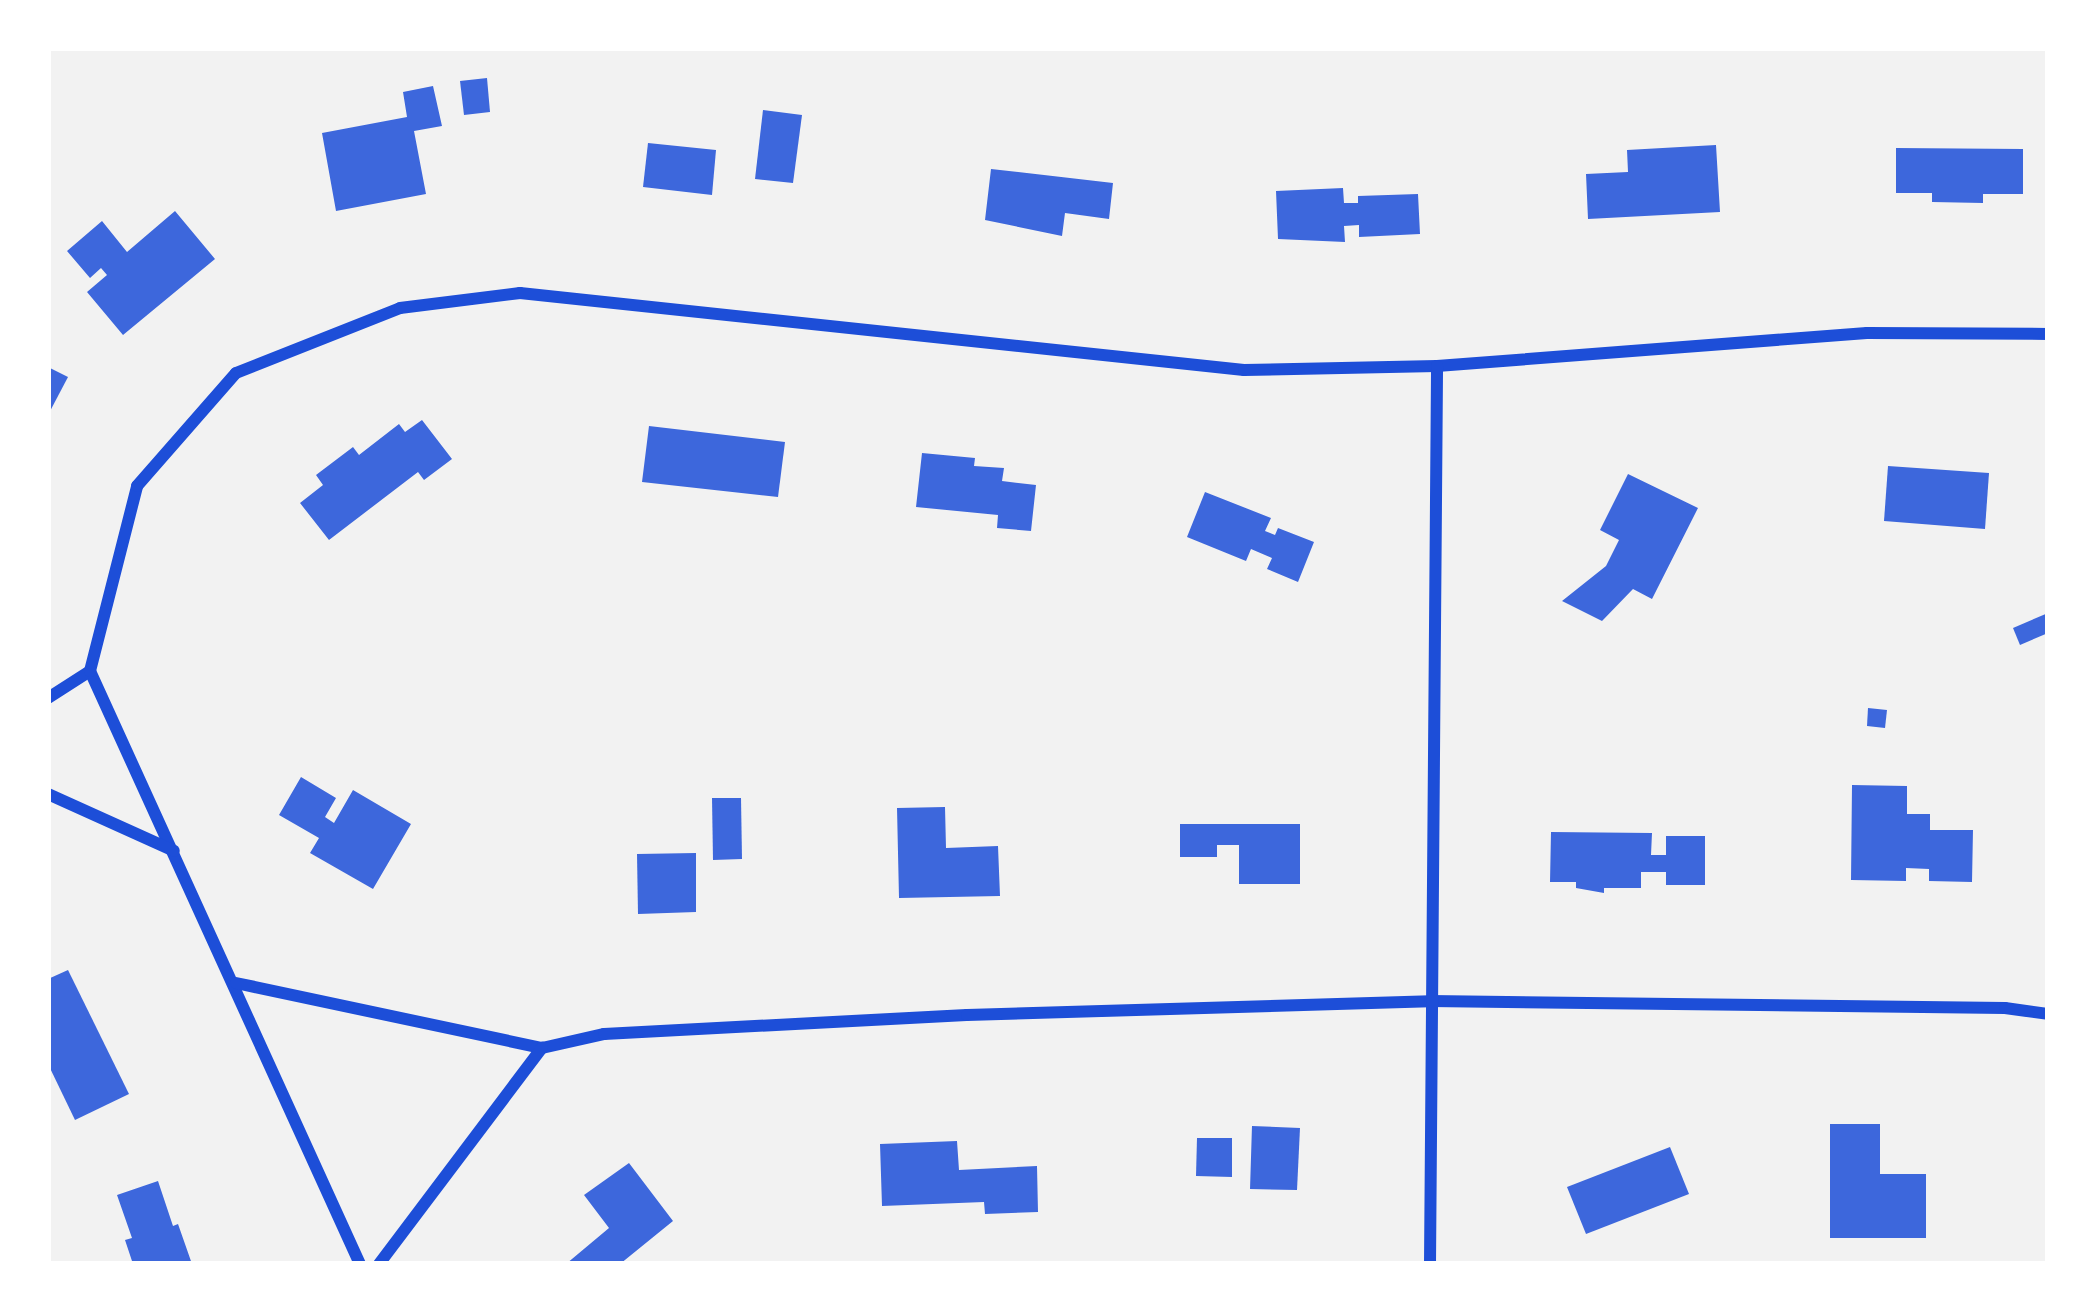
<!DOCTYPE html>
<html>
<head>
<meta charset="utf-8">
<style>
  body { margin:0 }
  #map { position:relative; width:2096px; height:1312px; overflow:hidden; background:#f2f2f2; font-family:"Space Grotesk",sans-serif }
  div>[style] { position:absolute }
  .building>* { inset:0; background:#3d67dc }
  .minor>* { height:12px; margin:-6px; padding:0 6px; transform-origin:6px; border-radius:6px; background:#1d4ed8 }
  span { translate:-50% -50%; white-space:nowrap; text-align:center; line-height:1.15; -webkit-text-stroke:12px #fff; paint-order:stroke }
  .frame { position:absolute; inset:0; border:51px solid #fff; pointer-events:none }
</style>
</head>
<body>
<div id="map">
  <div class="building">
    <i style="clip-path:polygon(487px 78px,490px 112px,464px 115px,460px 81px)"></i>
    <i style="clip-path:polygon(433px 86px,442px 126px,414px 131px,426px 194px,336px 211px,322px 133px,407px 117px,403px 92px)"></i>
    <i style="clip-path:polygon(763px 110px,802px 115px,793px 183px,755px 179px)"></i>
    <i style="clip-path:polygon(648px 143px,716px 150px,712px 195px,643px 187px)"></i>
    <i style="clip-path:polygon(1716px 145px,1720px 212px,1588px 219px,1586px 174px,1628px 172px,1627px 150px)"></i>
    <i style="clip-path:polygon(1896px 148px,2023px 149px,2023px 194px,1983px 194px,1983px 203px,1932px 202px,1932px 193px,1896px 193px)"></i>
    <i style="clip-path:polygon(991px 169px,1113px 183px,1109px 219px,1065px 213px,1062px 236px,985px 220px)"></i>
    <i style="clip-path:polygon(1343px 188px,1344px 203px,1358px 203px,1358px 196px,1418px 194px,1420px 234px,1359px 237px,1359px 225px,1344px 226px,1345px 242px,1278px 239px,1276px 191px)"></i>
    <i style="clip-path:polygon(175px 211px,215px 259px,123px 335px,87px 292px,107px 275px,101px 268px,90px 278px,67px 251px,102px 221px,127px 252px)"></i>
    <i style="clip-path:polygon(48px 367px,68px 377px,48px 415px)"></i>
    <i style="clip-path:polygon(422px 420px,452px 459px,424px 480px,418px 472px,329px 540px,300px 503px,323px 485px,316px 475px,353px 447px,359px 455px,399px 424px,405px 432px)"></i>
    <i style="clip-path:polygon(649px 426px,785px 442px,778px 497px,642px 482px)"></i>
    <i style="clip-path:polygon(922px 453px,975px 458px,974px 466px,1004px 468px,1002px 481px,1036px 485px,1031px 531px,997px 528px,998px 515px,916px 507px)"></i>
    <i style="clip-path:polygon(1888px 466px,1989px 473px,1985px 529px,1884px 521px)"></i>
    <i style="clip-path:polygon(1628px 474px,1698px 508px,1652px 599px,1633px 589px,1602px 621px,1562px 601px,1606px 566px,1619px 540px,1600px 530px)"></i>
    <i style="clip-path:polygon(1205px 492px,1271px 518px,1265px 531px,1275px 535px,1278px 528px,1314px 542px,1298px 582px,1267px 569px,1272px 558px,1251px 549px,1246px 561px,1187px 537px)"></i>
    <i style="clip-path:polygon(2048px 613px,2048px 633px,2020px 645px,2013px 628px)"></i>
    <i style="clip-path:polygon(1868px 708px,1887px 710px,1885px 728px,1867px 726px)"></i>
    <i style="clip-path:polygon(301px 777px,336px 798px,325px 817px,334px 823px,353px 790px,411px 824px,373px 889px,310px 853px,319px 838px,279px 815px)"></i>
    <i style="clip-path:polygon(1852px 785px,1907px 786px,1907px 814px,1930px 814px,1930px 830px,1973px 830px,1972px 882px,1929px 881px,1929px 869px,1906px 868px,1906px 881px,1851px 880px)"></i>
    <i style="clip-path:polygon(712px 798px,741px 798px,742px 859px,713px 860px)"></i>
    <i style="clip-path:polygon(945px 807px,946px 848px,998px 846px,1000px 896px,899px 898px,897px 808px)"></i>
    <i style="clip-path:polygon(1180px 824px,1300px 824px,1300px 884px,1239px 884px,1239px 845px,1217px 845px,1217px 857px,1180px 857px)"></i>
    <i style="clip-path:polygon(1551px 832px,1652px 833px,1651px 855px,1666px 855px,1666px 836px,1705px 836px,1705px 885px,1666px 885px,1666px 872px,1641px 872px,1641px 888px,1604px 888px,1604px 893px,1576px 888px,1576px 882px,1550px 882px)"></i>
    <i style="clip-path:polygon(696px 853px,696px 912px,638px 914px,637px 854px)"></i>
    <i style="clip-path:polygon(68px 970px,129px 1094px,75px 1120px,48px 1064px,48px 979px)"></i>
    <i style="clip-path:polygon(1830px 1124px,1880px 1124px,1880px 1174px,1926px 1174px,1926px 1238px,1830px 1238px)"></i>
    <i style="clip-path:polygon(1252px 1126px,1300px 1128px,1297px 1190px,1250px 1189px)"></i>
    <i style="clip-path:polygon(1197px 1138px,1232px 1138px,1232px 1177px,1196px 1176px)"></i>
    <i style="clip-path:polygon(957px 1141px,959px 1170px,1037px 1166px,1038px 1212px,985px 1214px,984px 1202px,882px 1206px,880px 1144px)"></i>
    <i style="clip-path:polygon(1670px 1147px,1689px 1194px,1586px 1234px,1567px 1187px)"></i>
    <i style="clip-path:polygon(629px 1163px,673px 1221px,620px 1264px,566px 1264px,609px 1228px,584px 1195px)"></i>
    <i style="clip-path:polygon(158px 1181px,173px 1226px,178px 1224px,192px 1264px,133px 1264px,125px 1240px,132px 1238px,117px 1195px)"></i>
  </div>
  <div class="minor">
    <i style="left:90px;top:671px;width:652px;rotate:65.52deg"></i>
    <i style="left:48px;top:698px;width:50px;rotate:-32.7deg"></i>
    <i style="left:90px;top:671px;width:191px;rotate:-75.7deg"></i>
    <i style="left:137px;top:486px;width:150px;rotate:-48.8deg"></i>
    <i style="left:236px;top:373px;width:176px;rotate:-21.6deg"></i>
    <i style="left:400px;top:308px;width:121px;rotate:-7.1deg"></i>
    <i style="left:520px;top:293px;width:728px;rotate:6.07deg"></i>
    <i style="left:1244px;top:370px;width:193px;rotate:-1.2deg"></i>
    <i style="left:1437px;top:366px;width:431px;rotate:-4.4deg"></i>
    <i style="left:1867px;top:333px;width:181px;rotate:0.3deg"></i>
    <i style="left:48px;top:794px;width:138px;rotate:24.3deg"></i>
    <i style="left:236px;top:983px;width:313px;rotate:12deg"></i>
    <i style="left:542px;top:1048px;width:64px;rotate:-12.7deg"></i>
    <i style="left:604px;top:1034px;width:363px;rotate:-3deg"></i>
    <i style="left:967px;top:1015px;width:463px;rotate:-1.7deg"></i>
    <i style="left:1430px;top:1001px;width:575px;rotate:0.7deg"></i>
    <i style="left:2005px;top:1008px;width:43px;rotate:7.9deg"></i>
    <i style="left:379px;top:1264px;width:271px;rotate:-53deg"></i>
    <i style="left:1430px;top:1264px;width:898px;rotate:-89.55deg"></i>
  </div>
  <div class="frame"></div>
</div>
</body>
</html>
